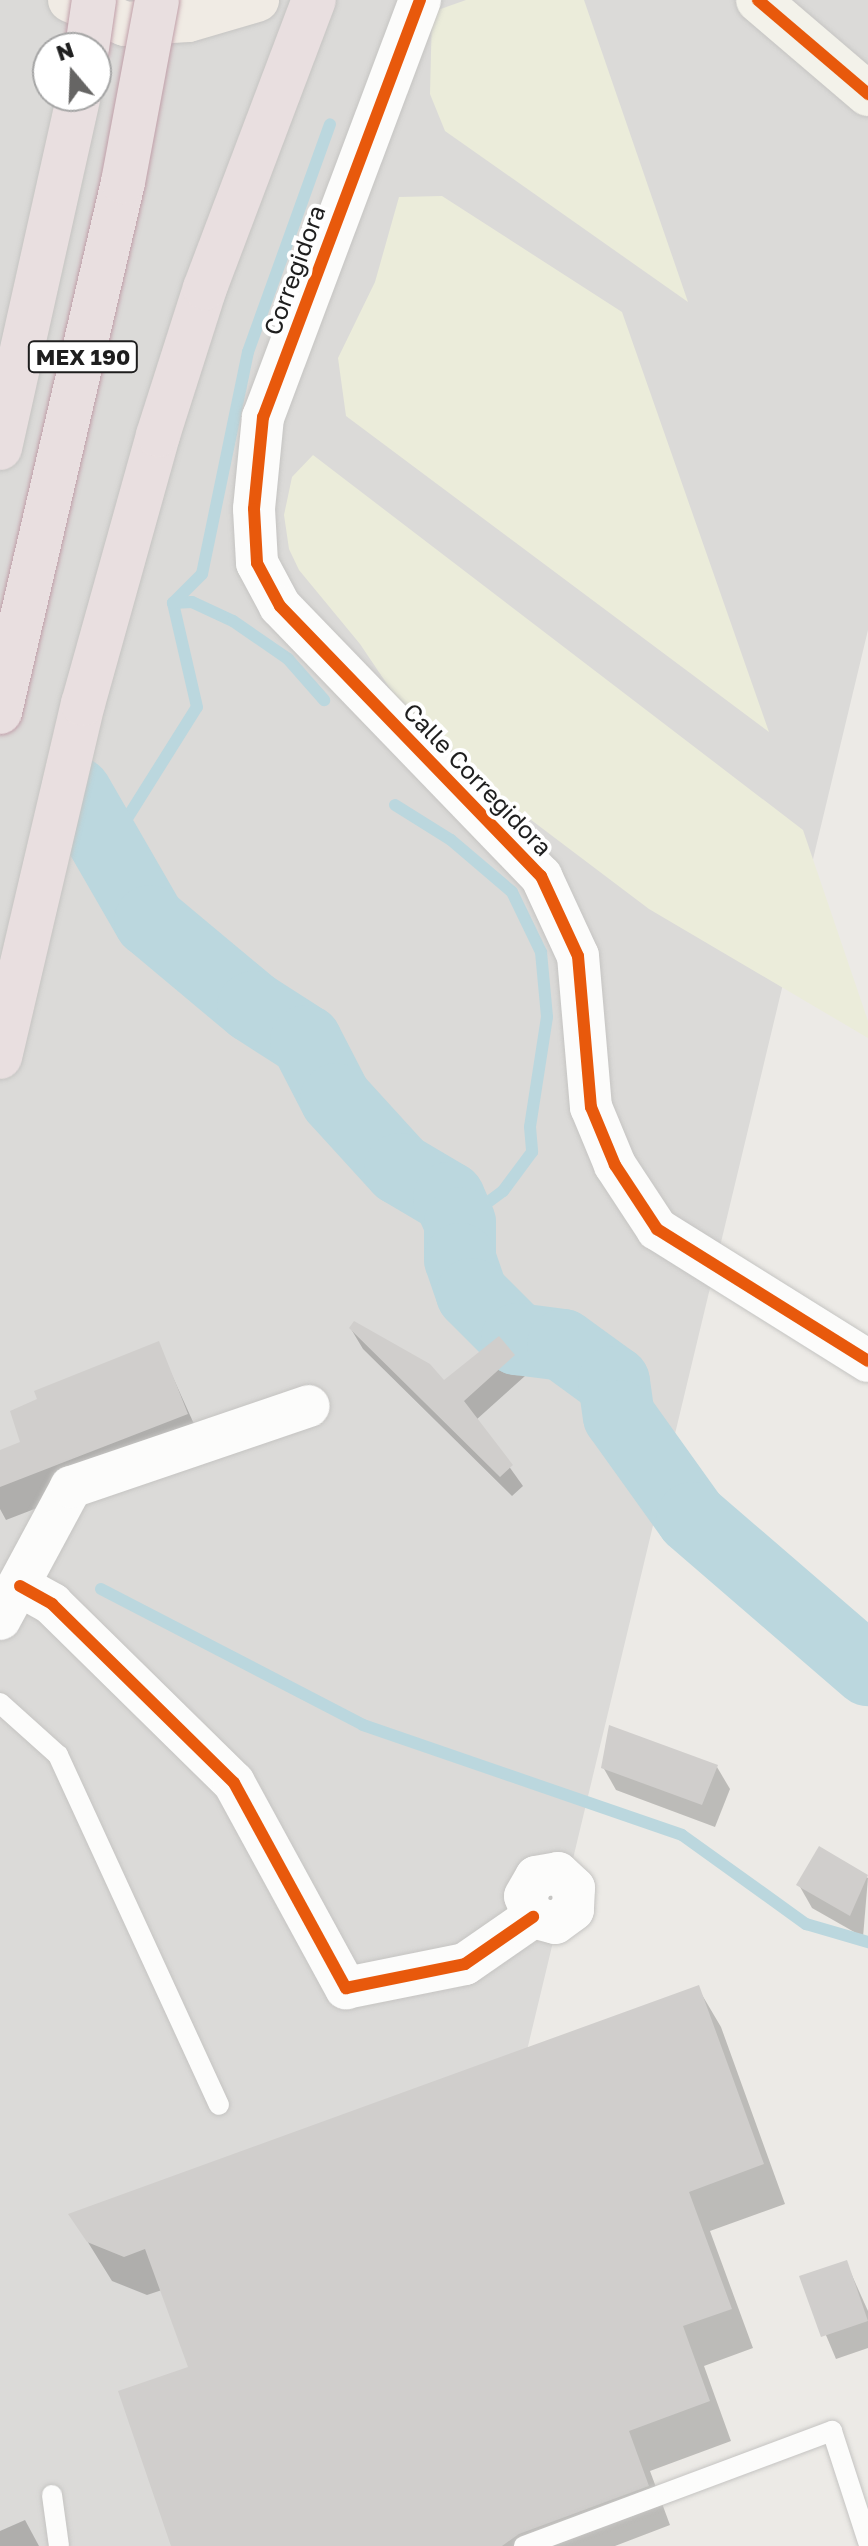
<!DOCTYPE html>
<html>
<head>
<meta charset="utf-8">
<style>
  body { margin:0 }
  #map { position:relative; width:868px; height:2546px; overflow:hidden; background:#eceae6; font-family:"Golos Text",sans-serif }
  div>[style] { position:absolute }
  .residential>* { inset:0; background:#dbdad8 }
  .farmland>* { inset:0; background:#ebecda }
  .shadow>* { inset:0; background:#0003 }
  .stream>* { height:12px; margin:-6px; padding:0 6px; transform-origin:6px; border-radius:6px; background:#bbd7de }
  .river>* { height:72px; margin:-36px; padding:0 36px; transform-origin:36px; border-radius:36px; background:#bbd7de }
  .building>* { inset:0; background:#d0cecc }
  .roads { filter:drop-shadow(0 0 2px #c5c4c2) drop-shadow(0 0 2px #c5c4c2) }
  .lane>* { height:20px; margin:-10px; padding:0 10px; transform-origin:10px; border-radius:10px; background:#fcfcfb }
  .street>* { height:42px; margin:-21px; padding:0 21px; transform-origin:21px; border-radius:21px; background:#fcfcfb }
  .secondary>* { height:44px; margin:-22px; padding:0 22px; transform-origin:22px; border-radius:22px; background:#f3f2ea }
  .primary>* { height:44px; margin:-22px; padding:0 22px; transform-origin:22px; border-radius:22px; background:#f0ebe4 }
  .highway>* { height:44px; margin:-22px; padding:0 22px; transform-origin:22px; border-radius:22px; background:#e9dfe0 }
  .bridges { filter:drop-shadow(0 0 2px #c09fa9) drop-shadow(0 0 2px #c09fa9) }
  .highway-bridge>* { height:44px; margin:-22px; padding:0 22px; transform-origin:22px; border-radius:22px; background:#e9dfe0 }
  .cycleway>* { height:12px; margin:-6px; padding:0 6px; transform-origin:6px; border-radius:6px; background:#e8590c }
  span { translate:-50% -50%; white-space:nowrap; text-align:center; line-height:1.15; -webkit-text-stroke:8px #fff; paint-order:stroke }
  .shield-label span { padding:2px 6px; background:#fff; border:2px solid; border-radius:6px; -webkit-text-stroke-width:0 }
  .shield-label { font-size:22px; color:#1e1e1e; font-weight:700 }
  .street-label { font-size:24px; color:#1e1e1e }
  .north { position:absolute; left:32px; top:32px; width:80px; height:80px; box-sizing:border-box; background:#fff; border:2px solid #a5a5a5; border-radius:50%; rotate:341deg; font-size:22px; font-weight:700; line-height:32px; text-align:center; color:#1e1e1e }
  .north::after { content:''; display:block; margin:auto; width:28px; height:36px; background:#666564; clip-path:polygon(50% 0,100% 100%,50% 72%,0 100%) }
</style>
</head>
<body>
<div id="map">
  <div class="residential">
    <i style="clip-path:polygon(evenodd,0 0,868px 0,868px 630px,408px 2546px,0 2546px,0 0,48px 48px,96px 48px,96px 96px,48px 96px,48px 48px)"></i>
  </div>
  <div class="farmland">
    <i style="clip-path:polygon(466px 0,584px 0,688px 302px,445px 131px,430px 94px,432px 12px)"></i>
    <i style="clip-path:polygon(442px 196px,622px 312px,769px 732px,346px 416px,338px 358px,375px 282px,399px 197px)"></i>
    <i style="clip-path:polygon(313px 455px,803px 830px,868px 1021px,868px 1038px,649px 909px,424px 739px,360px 644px,299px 570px,289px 549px,284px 515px,292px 477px)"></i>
  </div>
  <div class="shadow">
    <i style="clip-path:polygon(351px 1329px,444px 1382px,514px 1356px,525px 1376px,476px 1420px,523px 1486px,512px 1496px,363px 1349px)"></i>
    <i style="clip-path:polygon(158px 1344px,203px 1444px,6px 1520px,0 1509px,0 1452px,22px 1443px)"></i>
    <i style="clip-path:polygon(603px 1767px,717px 1767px,730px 1789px,715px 1827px,616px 1790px)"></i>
    <i style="clip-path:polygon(819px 1849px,868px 1878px,863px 1937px,812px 1908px,799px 1885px)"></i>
    <i style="clip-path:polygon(698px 1988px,721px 2027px,785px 2204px,710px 2231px,753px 2348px,704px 2366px,731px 2441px,650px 2471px,670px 2525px,615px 2546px,173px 2546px,190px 2368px,162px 2290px,147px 2295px,112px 2281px,71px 2215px)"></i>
    <i style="clip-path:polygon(846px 2262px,868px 2311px,868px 2348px,836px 2359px,802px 2278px)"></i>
    <i style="clip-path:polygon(25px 2520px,39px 2546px,0 2546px,0 2531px)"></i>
  </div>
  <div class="stream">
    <i style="left:173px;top:603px;width:19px;rotate:-3deg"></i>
    <i style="left:192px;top:602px;width:45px;rotate:24.9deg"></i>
    <i style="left:233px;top:621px;width:67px;rotate:34.6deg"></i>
    <i style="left:288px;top:659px;width:55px;rotate:48.7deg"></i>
    <i style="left:395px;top:805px;width:66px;rotate:32deg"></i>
    <i style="left:451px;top:840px;width:80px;rotate:40.4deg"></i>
    <i style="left:512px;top:892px;width:67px;rotate:64.2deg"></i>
    <i style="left:541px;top:952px;width:65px;rotate:84.7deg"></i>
    <i style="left:547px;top:1017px;width:111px;rotate:98.8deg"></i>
    <i style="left:530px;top:1127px;width:25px;rotate:85deg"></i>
    <i style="left:532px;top:1152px;width:49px;rotate:126.6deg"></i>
    <i style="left:503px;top:1191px;width:54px;rotate:143.3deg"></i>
    <i style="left:103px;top:846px;width:35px;rotate:-49deg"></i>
    <i style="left:126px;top:820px;width:133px;rotate:-57.9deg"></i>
    <i style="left:197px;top:707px;width:107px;rotate:-103deg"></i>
    <i style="left:173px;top:603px;width:41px;rotate:-45deg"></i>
    <i style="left:202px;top:574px;width:227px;rotate:-78.3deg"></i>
    <i style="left:248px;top:352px;width:242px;rotate:-70.2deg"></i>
    <i style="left:101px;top:1589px;width:295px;rotate:27.4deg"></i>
    <i style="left:363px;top:1725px;width:337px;rotate:19deg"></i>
    <i style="left:682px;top:1835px;width:153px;rotate:35.7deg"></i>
    <i style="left:806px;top:1924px;width:65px;rotate:16.2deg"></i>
  </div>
  <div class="river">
    <i style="left:76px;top:793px;width:148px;rotate:60deg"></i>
    <i style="left:150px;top:921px;width:134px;rotate:39.9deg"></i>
    <i style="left:253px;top:1007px;width:63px;rotate:32.7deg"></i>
    <i style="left:306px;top:1041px;width:65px;rotate:62.7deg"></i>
    <i style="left:336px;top:1099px;width:95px;rotate:47.6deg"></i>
    <i style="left:400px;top:1169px;width:57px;rotate:30.6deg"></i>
    <i style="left:449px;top:1198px;width:27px;rotate:66deg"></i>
    <i style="left:460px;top:1223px;width:36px;rotate:90deg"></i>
    <i style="left:460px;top:1259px;width:37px;rotate:71deg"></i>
    <i style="left:472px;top:1294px;width:64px;rotate:45deg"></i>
    <i style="left:517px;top:1339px;width:46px;rotate:7.4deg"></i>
    <i style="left:563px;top:1345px;width:63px;rotate:36deg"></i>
    <i style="left:614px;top:1382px;width:34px;rotate:82deg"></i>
    <i style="left:619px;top:1416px;width:125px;rotate:54.4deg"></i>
    <i style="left:692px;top:1518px;width:233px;rotate:40.8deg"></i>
  </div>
  <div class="building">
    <i style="clip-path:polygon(354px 1321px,430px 1364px,444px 1380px,499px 1336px,515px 1355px,464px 1401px,513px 1465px,500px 1477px,349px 1328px)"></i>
    <i style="clip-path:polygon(159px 1341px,188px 1414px,0 1487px,0 1450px,20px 1442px,10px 1411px,37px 1399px,34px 1391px)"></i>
    <i style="clip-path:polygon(609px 1725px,718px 1765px,702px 1805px,601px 1768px)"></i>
    <i style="clip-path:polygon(819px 1846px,868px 1875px,850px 1916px,796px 1885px)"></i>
    <i style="clip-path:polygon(699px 1985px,764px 2164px,689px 2192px,732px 2309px,683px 2326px,710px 2401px,629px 2431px,649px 2486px,519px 2534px,502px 2546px,171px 2546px,118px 2391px,188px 2367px,145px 2249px,124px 2257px,87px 2242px,68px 2214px)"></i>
    <i style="clip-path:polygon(847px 2260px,868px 2321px,821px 2337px,799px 2276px)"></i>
  </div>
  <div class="roads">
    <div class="lane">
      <i style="left:0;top:1703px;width:78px;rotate:41.9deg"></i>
      <i style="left:58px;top:1755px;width:385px;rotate:65.3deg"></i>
      <i style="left:52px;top:2495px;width:51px;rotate:82.2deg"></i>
      <i style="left:524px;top:2546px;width:329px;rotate:-20.5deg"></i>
      <i style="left:832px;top:2431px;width:117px;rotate:72deg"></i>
    </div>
    <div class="street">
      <i style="left:420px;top:0;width:446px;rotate:110.6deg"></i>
      <i style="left:263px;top:417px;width:92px;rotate:95.6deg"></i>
      <i style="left:254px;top:509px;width:54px;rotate:86.8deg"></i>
      <i style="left:257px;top:563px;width:49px;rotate:61.9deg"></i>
      <i style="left:280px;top:606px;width:376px;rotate:46deg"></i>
      <i style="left:541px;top:876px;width:88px;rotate:65.2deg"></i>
      <i style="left:578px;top:956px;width:152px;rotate:85.1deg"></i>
      <i style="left:591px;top:1107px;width:63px;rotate:67.5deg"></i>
      <i style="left:615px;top:1165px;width:77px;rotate:56.7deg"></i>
      <i style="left:657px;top:1229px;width:249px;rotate:32deg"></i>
      <i style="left:20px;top:1586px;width:37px;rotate:29deg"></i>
      <i style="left:52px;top:1604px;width:255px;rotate:44.5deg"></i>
      <i style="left:234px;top:1783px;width:234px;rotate:61.4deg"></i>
      <i style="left:346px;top:1988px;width:121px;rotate:-11.4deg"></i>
      <i style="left:465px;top:1964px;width:83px;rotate:-34.7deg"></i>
      <i style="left:0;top:1619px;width:150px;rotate:-61.7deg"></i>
      <i style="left:71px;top:1487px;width:251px;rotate:-18.8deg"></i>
      <i style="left:558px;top:1873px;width:22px;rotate:43deg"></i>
      <i style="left:574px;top:1888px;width:22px;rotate:93deg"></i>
      <i style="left:573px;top:1910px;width:22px;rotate:144deg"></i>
      <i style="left:555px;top:1923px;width:23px;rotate:-165deg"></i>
      <i style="left:533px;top:1917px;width:22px;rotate:-111deg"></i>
      <i style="left:525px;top:1896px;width:22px;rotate:-60deg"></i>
      <i style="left:536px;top:1877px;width:22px;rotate:-10deg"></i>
    </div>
    <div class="secondary">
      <i style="left:758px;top:0;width:145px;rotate:40.5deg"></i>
    </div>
    <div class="primary">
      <i style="left:70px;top:0;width:60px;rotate:23.6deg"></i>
      <i style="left:125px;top:24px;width:63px;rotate:-3.6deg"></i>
      <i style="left:188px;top:20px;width:72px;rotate:-16.2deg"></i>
    </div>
    <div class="highway">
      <i style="left:0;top:448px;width:361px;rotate:-77.4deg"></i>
      <i style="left:0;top:1057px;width:363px;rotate:-76.8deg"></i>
      <i style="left:83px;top:704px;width:279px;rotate:-74.4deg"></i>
      <i style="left:158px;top:435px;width:154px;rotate:-72.3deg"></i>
      <i style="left:205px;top:288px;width:308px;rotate:-69.3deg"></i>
    </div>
  </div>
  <div class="bridges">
    <div class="highway-bridge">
      <i style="left:87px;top:48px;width:49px;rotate:-81.7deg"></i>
      <i style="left:0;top:712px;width:544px;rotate:-76.93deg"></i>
      <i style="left:123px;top:182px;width:185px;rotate:-79.4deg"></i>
    </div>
  </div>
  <div class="cycleway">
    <i style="left:420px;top:0;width:446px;rotate:110.6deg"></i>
    <i style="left:263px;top:417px;width:92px;rotate:95.6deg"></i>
    <i style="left:254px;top:509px;width:54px;rotate:86.8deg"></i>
    <i style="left:257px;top:563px;width:49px;rotate:61.9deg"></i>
    <i style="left:280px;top:606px;width:376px;rotate:46deg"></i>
    <i style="left:541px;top:876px;width:88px;rotate:65.2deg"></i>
    <i style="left:578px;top:956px;width:152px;rotate:85.1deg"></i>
    <i style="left:591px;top:1107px;width:63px;rotate:67.5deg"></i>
    <i style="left:615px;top:1165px;width:77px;rotate:56.7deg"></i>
    <i style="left:657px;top:1229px;width:249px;rotate:32deg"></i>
    <i style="left:758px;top:0;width:145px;rotate:40.5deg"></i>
    <i style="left:20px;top:1586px;width:37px;rotate:29deg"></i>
    <i style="left:52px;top:1604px;width:255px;rotate:44.5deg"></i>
    <i style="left:234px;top:1783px;width:234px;rotate:61.4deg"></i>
    <i style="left:346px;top:1988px;width:121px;rotate:-11.4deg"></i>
    <i style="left:465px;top:1964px;width:83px;rotate:-34.7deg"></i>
  </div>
  <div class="shield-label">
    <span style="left:83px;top:357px">MEX 190</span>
  </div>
  <div class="street-label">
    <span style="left:294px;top:270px;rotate:-70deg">Corregidora</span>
    <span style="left:478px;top:779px;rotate:46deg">Calle Corregidora</span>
  </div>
  <div class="north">N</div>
</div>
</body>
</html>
